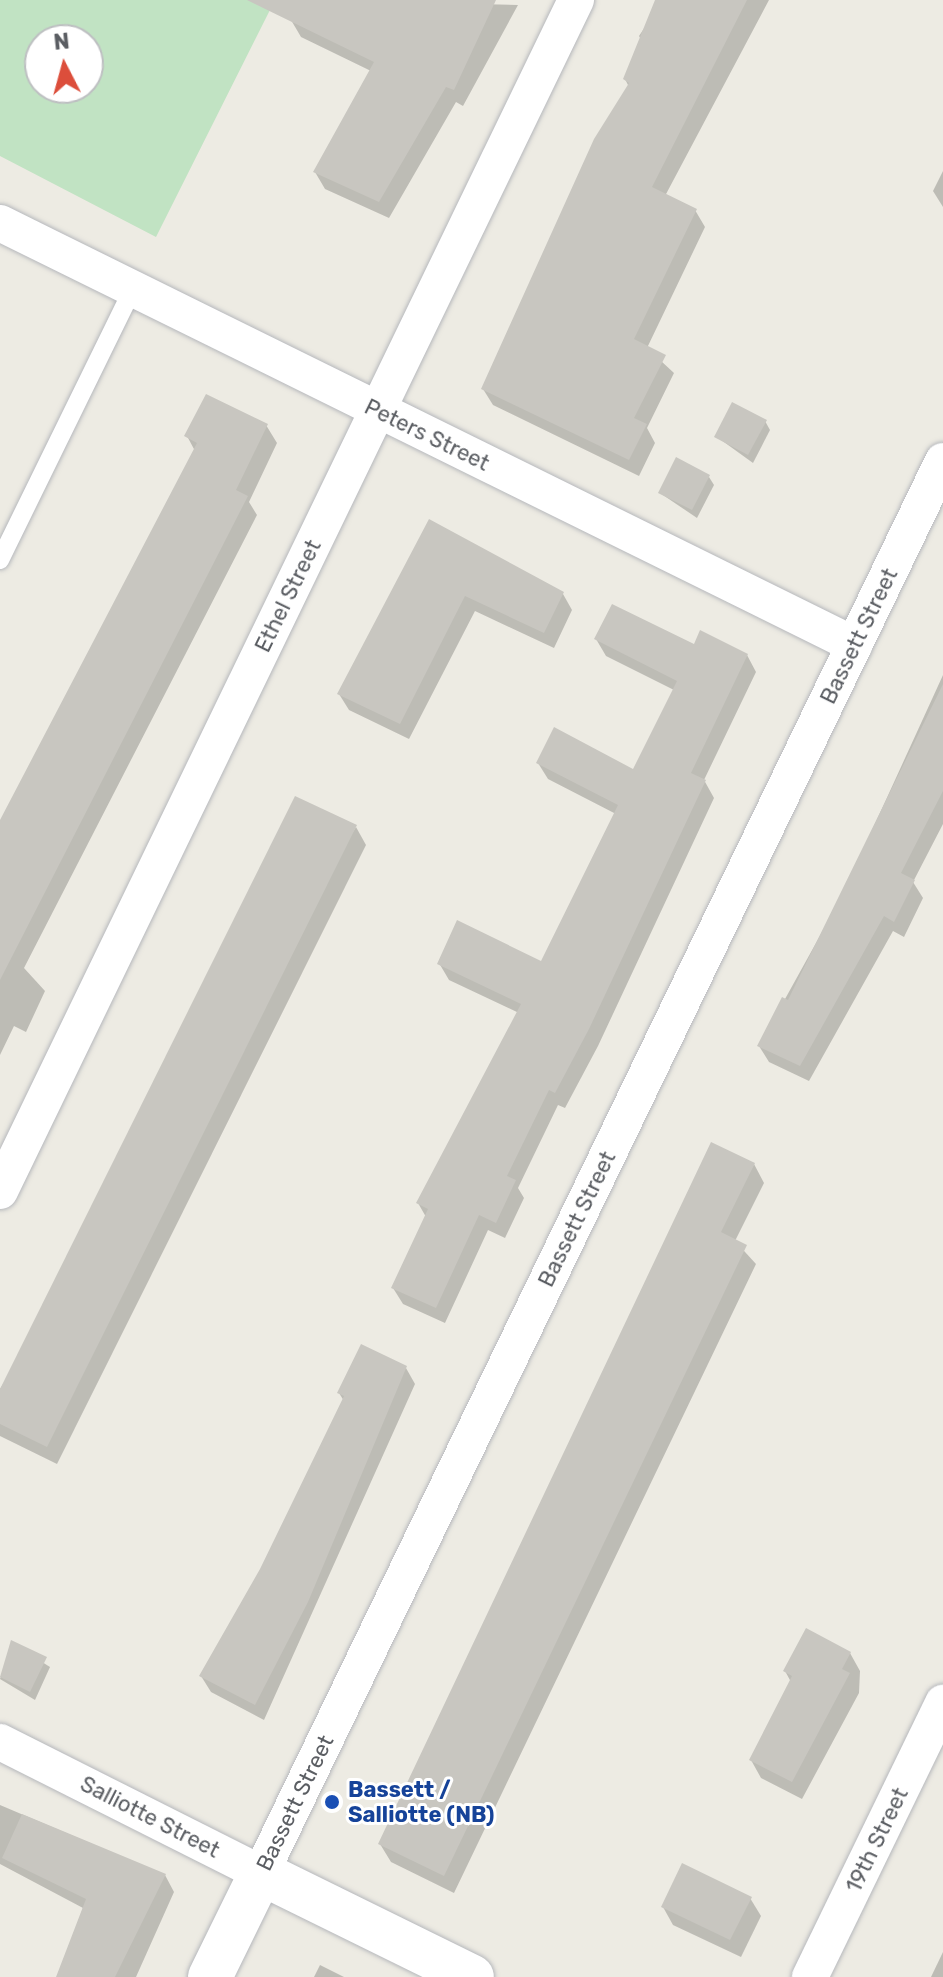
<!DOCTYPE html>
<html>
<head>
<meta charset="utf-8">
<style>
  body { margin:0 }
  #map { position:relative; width:943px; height:1977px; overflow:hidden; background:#edebe3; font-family:Rubik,sans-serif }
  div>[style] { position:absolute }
  .green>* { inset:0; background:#c1e3c3 }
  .shadow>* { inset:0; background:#0003 }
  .building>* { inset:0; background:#c8c6c0 }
  .roads { filter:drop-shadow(0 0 2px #b6b8bc) drop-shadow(0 0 2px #b6b8bc) }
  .service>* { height:18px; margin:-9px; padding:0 9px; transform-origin:9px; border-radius:9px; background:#fff }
  .minor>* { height:36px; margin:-18px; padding:0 18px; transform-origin:18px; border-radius:18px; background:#fff }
  .tertiary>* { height:44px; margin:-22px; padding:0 22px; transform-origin:22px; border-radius:22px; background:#fff }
  .dots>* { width:22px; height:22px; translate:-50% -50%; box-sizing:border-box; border:4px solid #fff; border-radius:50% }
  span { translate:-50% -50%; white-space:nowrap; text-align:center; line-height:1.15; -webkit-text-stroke:6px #fff; paint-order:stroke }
  .street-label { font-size:22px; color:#5b5e63 }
  .transit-label { font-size:22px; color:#164399; font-weight:700 }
  .left { translate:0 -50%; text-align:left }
  .north { position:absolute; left:24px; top:24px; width:80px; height:80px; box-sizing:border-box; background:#fff; border:2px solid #bdbfc1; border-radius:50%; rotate:354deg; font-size:22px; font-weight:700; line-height:32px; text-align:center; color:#5b5e63 }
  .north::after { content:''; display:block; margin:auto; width:28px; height:36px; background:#dc4e3b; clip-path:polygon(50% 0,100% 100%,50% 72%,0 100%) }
</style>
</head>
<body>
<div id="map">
  <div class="green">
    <i style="clip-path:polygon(evenodd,0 0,275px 0,156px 237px,0 156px,0 0,40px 40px,88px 40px,88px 88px,40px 88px,40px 40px)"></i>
  </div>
  <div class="shadow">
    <i style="clip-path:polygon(301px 0,518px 5px,463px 106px,456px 102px,389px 218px,325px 189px,315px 172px,371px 71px,301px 37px,291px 20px)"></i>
    <i style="clip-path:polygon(663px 0,769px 0,665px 196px,695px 210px,705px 227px,647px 348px,674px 373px,647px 428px,655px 443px,639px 476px,493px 405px,483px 389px,629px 87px,625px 79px,643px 43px,639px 36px)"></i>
    <i style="clip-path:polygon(943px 171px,943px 207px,933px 191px)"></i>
    <i style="clip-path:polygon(765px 421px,770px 430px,753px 463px,717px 437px)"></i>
    <i style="clip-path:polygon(266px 425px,277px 443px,249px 502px,257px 515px,24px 968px,45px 991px,26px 1032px,14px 1026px,0 1055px,0 830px,195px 451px,187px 436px)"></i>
    <i style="clip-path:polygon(709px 477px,714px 485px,697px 518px,660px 493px)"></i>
    <i style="clip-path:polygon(429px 521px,563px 594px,572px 610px,554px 648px,475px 611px,409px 739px,349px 710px,339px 694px)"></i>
    <i style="clip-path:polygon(596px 639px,747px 655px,756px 672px,704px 780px,714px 798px,598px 1046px,565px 1108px,558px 1105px,518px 1188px,524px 1198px,505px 1238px,488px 1230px,445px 1323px,403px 1304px,393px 1288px,426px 1217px,418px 1203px,519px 1013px,449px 980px,439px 963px,542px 964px,616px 814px,548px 779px,538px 763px,634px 771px,674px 690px,606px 656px)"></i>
    <i style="clip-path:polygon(943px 675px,943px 824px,913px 882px,923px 898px,904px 937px,893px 931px,809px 1081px,769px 1062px,759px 1046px,842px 896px)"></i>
    <i style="clip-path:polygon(356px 827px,366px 845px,57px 1464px,0 1436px,0 1389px)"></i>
    <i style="clip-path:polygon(754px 1164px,764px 1183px,735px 1241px,756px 1264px,454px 1893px,391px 1862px,380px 1844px)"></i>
    <i style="clip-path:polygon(406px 1368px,415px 1384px,264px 1720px,211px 1692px,201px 1676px,262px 1570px,344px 1401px,339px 1393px)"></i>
    <i style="clip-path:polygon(12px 1643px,50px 1667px,35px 1700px,0 1679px)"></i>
    <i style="clip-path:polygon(850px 1653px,860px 1671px,859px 1693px,802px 1799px,761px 1778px,751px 1760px,791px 1682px,785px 1671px)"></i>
    <i style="clip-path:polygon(0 1805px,165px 1875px,174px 1892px,136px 1977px,59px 1977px,83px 1908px,0 1864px)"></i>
    <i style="clip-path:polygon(750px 1898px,761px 1916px,741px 1957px,673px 1925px,663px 1907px)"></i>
    <i style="clip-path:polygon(943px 1952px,943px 1977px,931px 1977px)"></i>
    <i style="clip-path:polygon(320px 1965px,344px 1977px,314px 1977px)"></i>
  </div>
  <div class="building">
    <i style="clip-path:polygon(247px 0,496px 0,454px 90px,446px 87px,379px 202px,313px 172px,374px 62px)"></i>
    <i style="clip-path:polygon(655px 0,747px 0,652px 187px,697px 209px,634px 339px,666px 355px,634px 418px,647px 424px,629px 460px,481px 389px,594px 139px,629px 83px,623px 79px)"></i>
    <i style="clip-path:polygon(206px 394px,268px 424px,236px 490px,248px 496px,0 980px,0 820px,197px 443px,184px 436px)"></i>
    <i style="clip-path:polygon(732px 402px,767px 420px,748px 455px,714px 437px)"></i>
    <i style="clip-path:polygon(676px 457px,710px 475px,692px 510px,658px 493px)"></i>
    <i style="clip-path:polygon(429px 519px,564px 592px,544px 633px,465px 596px,400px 724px,337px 694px)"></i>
    <i style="clip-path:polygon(612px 604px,694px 644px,700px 630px,748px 654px,691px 773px,706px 780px,589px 1029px,555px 1093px,549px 1090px,507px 1176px,516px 1180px,496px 1223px,479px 1215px,436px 1308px,391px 1288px,428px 1209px,416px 1203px,521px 1004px,437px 964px,457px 920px,541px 961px,618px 805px,536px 763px,554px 727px,633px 769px,677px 681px,594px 639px)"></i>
    <i style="clip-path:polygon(943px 684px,943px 791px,901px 873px,915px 880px,894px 922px,884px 916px,800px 1066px,757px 1046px,782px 997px,788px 1000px)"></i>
    <i style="clip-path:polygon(295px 796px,357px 825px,47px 1447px,0 1424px,0 1389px)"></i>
    <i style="clip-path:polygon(711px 1142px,755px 1163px,721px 1232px,747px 1245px,444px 1876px,378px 1844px)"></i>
    <i style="clip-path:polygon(361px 1344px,407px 1366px,308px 1602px,255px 1705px,199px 1676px,260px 1569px,344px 1396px,337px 1393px)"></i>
    <i style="clip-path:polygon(806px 1628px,851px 1652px,842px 1669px,850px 1673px,792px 1782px,749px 1760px,792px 1676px,783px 1671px)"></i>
    <i style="clip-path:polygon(11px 1640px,47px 1657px,30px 1692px,0 1677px)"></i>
    <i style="clip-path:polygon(22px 1814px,166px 1874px,115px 1977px,56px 1977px,86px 1899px,2px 1858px)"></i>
    <i style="clip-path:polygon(682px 1863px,752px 1897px,730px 1940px,661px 1907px)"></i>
  </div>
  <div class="roads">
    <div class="service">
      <i style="left:0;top:560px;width:302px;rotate:-63.9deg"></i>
    </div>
    <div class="minor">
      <i style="left:0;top:223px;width:953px;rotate:26.27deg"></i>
      <i style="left:0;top:1191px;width:1323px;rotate:-64.19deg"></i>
      <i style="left:0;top:1742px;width:292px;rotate:26.7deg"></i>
      <i style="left:261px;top:1873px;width:1568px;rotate:-64.22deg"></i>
      <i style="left:810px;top:1977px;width:305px;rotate:-64.1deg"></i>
    </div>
    <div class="tertiary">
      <i style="left:210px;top:1977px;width:116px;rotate:-63.9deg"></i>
      <i style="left:261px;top:1873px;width:235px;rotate:26.2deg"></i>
    </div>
  </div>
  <div class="dots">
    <i style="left:332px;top:1802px;background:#1a4fb4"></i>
  </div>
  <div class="street-label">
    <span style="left:427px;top:435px;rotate:26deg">Peters Street</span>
    <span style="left:288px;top:596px;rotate:-64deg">Ethel Street</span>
    <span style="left:859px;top:636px;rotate:-64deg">Bassett Street</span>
    <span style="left:577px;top:1219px;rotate:-64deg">Bassett Street</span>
    <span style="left:295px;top:1803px;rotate:-64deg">Bassett Street</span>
    <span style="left:150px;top:1817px;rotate:27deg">Salliotte Street</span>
    <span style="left:877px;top:1840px;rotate:-64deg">19th Street</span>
  </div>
  <div class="transit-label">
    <span class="left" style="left:348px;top:1802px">Bassett /<br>Salliotte (NB)</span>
  </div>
  <div class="north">N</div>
</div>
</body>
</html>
